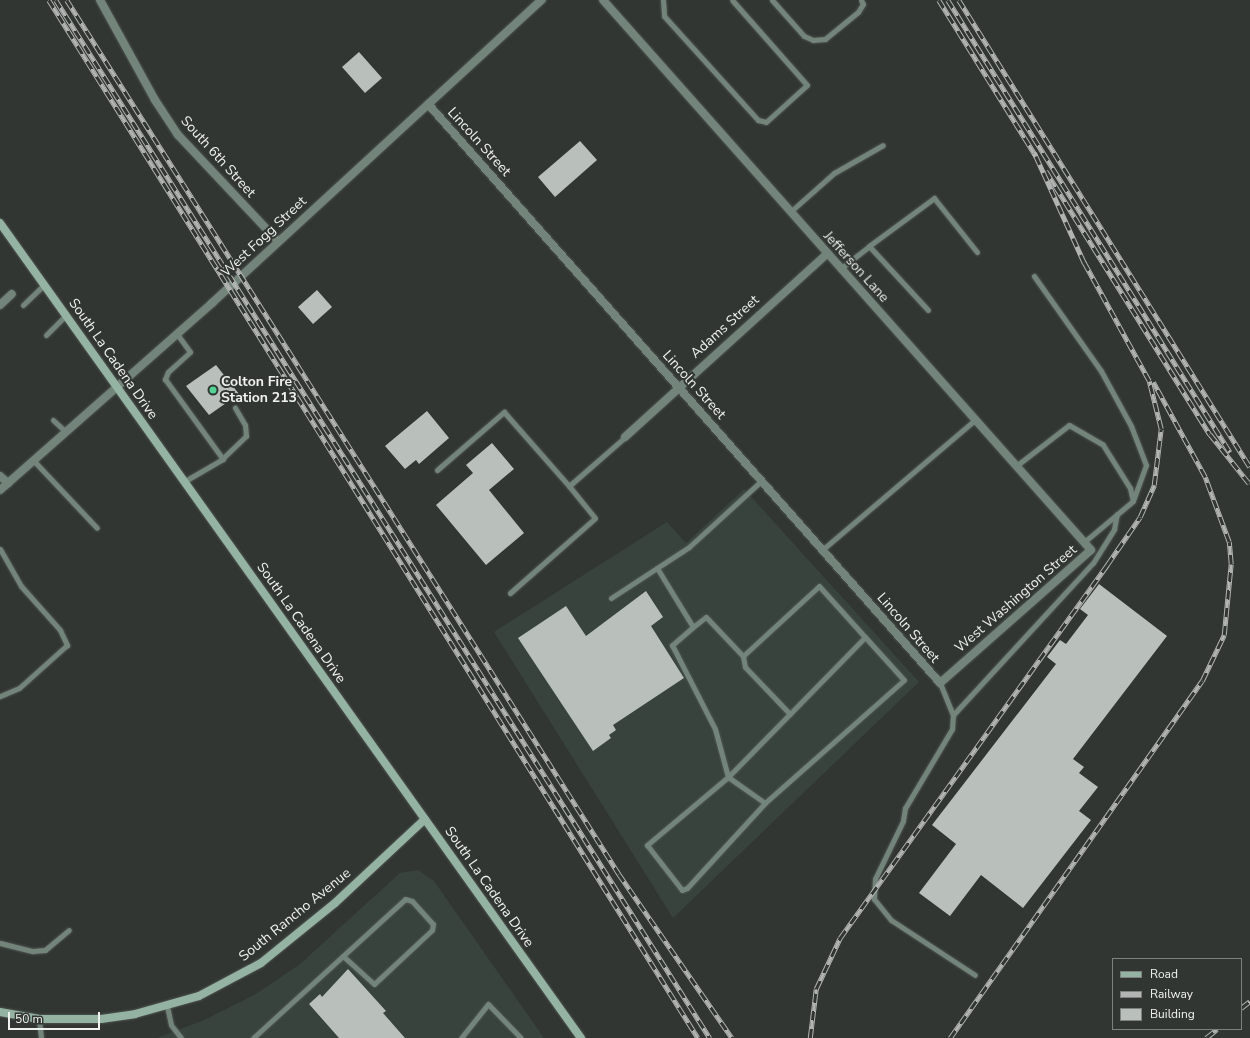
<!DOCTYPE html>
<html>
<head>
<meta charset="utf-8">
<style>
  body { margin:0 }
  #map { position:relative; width:1250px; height:1038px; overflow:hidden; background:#313633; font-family:"Nunito Sans",sans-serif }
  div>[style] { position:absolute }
  .built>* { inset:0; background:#38433d }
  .building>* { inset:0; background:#b9bfbb }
  .roads { filter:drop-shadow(0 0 1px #4f5451) drop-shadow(0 0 1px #4f5451) }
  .lane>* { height:5px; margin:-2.5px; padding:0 2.5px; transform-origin:2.5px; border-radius:2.5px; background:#73857b }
  .street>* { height:8px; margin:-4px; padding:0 4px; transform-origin:4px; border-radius:4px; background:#73857b }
  .secondary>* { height:8px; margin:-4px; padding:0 4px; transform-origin:4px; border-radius:4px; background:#95b3a2 }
  .rail>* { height:4.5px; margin-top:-2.25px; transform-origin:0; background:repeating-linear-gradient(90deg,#313633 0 9px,#b1b4b2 0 18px); box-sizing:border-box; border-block:1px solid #b1b4b2 }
  .dots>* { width:11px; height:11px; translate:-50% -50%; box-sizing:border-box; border:2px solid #313633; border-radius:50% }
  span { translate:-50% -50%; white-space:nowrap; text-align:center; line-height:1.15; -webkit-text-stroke:4px #313633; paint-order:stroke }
  .street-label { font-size:14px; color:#eff2f0 }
  .poi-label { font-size:14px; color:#eff2f0; font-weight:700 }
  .left { translate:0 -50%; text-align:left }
  .legend { position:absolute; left:1112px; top:958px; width:130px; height:72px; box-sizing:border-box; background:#313633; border:1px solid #7d817f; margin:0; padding:5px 7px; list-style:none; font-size:12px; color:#eff2f0 }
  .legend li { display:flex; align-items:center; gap:8px; height:20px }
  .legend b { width:20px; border:1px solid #7d817f }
  .scale { position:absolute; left:8px; top:1012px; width:92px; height:18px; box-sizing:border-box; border:2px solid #eff2f0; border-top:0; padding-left:5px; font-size:12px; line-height:14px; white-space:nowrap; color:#eff2f0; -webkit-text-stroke:3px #313633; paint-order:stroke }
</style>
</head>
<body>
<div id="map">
  <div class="built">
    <i style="clip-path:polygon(744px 489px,919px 682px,673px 918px,494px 632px,667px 522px,686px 543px)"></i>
    <i style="clip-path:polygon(418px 870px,434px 881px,544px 1038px,157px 1038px,204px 1020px,256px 994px,300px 964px,400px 873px)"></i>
  </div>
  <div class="building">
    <i style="clip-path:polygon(359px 52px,382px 78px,365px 93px,342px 67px)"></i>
    <i style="clip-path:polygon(580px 141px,597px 160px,555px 197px,538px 177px)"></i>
    <i style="clip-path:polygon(317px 290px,332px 307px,313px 324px,298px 307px)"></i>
    <i style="clip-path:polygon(216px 365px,239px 394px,209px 415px,186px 386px)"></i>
    <i style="clip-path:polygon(427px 411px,449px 438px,419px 464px,416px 460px,405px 469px,385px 446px)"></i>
    <i style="clip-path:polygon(492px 443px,514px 469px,489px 490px,524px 533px,486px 565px,436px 505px,473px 473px,466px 465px)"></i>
    <i style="clip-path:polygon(1099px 584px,1167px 636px,1073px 759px,1084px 767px,1079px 773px,1098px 787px,1079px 811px,1091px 820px,1023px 908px,981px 875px,950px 916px,919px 893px,956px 844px,932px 825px,1056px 664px,1047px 657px,1060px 640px,1066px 644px,1088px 615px,1080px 609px)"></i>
    <i style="clip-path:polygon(646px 591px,663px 617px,651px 626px,684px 678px,613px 725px,616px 730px,609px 735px,611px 738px,593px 751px,518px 638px,566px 606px,586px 636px)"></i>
    <i style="clip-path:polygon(348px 969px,386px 1011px,383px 1013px,405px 1038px,339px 1038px,309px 1004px,320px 994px,322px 997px)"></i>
  </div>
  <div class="roads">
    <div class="lane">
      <i style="left:663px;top:0;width:16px;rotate:86deg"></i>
      <i style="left:664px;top:16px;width:140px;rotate:47.9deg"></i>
      <i style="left:758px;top:120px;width:8px;rotate:14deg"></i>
      <i style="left:766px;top:122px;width:55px;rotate:-42.1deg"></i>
      <i style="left:807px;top:85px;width:113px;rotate:-131.4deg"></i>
      <i style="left:772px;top:0;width:48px;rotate:48.4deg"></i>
      <i style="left:804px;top:36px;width:10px;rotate:24deg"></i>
      <i style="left:813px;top:40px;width:12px;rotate:-5deg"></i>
      <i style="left:825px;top:39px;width:43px;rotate:-39.3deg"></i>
      <i style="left:858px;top:12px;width:9px;rotate:-58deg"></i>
      <i style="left:863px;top:4px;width:4px;rotate:-117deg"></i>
      <i style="left:790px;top:212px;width:59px;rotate:-41.6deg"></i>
      <i style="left:834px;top:173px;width:56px;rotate:-29.7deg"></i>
      <i style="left:869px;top:246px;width:81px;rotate:-36.4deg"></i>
      <i style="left:934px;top:198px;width:69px;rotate:51.5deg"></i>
      <i style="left:840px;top:269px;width:37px;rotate:-38deg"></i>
      <i style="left:869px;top:246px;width:87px;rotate:47.3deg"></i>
      <i style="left:1034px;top:276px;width:116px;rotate:54.8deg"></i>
      <i style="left:1101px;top:371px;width:63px;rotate:61.4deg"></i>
      <i style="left:1131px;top:426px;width:42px;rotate:69deg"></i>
      <i style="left:1146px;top:465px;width:38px;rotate:110deg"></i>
      <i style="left:23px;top:305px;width:29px;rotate:-44deg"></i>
      <i style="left:177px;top:334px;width:22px;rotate:54deg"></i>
      <i style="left:190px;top:352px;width:30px;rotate:138deg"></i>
      <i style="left:168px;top:372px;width:8px;rotate:113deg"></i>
      <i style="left:165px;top:379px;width:99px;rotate:54.1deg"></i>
      <i style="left:46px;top:335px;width:28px;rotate:-45deg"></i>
      <i style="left:53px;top:420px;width:16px;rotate:43deg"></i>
      <i style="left:33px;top:460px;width:93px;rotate:46.7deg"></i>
      <i style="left:1016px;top:466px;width:67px;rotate:-37.7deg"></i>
      <i style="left:1069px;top:425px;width:39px;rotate:30deg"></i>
      <i style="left:1103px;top:445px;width:51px;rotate:57.9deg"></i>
      <i style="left:1130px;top:488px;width:13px;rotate:77deg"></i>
      <i style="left:1133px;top:501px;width:64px;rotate:140.1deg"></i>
      <i style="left:437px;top:470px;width:89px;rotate:-40.9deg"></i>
      <i style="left:504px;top:412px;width:98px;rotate:48.7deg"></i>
      <i style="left:569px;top:486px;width:74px;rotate:-41.2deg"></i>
      <i style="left:185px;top:481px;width:42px;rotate:-30.3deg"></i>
      <i style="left:221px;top:460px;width:35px;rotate:-44deg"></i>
      <i style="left:246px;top:436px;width:11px;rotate:-95deg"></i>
      <i style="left:245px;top:425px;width:20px;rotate:-120deg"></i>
      <i style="left:0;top:549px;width:43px;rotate:60.4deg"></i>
      <i style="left:21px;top:586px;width:59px;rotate:48.4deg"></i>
      <i style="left:60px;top:630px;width:17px;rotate:65deg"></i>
      <i style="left:67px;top:645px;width:64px;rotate:138.1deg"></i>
      <i style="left:19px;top:688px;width:21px;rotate:157deg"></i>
      <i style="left:822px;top:550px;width:201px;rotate:-40.4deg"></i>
      <i style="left:657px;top:568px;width:69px;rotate:58.6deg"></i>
      <i style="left:693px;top:627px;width:28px;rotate:139deg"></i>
      <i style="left:672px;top:645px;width:94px;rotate:62.9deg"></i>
      <i style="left:715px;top:729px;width:50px;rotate:74.8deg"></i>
      <i style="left:728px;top:777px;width:106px;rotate:140deg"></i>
      <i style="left:647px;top:845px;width:57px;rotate:52.1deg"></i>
      <i style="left:682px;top:890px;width:5px;rotate:-22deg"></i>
      <i style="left:687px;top:888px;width:115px;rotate:-47.5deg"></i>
      <i style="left:765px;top:803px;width:45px;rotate:-144.9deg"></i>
      <i style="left:728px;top:777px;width:196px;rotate:-45.6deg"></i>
      <i style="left:865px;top:637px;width:58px;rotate:47.8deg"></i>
      <i style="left:904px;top:680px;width:186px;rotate:138.5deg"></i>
      <i style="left:510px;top:593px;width:113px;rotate:-41.4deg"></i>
      <i style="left:595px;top:518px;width:41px;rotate:-129.1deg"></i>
      <i style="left:611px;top:598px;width:93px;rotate:-33.2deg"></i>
      <i style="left:689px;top:547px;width:98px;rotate:-42.5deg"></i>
      <i style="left:693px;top:627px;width:16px;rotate:-38deg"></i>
      <i style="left:706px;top:617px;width:54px;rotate:46.5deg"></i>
      <i style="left:743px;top:656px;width:103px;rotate:-42.6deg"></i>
      <i style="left:819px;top:586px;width:69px;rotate:48deg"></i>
      <i style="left:743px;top:656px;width:11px;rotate:80deg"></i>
      <i style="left:745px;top:667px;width:65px;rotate:46.2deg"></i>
      <i style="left:940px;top:683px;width:35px;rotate:68deg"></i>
      <i style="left:953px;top:715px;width:14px;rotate:94deg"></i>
      <i style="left:952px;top:729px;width:92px;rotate:120.7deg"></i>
      <i style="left:905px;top:808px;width:13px;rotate:99deg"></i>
      <i style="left:903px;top:821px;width:64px;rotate:115.8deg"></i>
      <i style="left:875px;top:879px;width:20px;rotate:93deg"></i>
      <i style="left:874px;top:899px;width:27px;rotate:51deg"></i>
      <i style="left:891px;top:920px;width:100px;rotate:33.2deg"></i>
      <i style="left:953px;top:715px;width:207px;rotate:-47.4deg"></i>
      <i style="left:1093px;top:563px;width:40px;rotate:-58deg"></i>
      <i style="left:1114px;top:529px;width:15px;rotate:-79deg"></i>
      <i style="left:0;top:943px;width:34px;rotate:14deg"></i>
      <i style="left:33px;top:951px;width:12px;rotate:-5deg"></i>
      <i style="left:45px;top:950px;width:31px;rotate:-40deg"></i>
      <i style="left:167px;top:1006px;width:19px;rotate:78deg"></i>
      <i style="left:171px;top:1025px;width:16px;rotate:52deg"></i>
      <i style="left:39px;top:1019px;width:19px;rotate:84deg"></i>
      <i style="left:253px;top:1038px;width:206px;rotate:-42.4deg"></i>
      <i style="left:405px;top:899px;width:7px;rotate:16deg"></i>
      <i style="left:412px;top:901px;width:31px;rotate:48deg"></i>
      <i style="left:433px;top:924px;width:6px;rotate:99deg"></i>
      <i style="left:432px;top:930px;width:79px;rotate:137deg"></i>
      <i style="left:374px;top:984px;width:42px;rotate:-137.9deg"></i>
      <i style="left:461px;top:1038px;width:43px;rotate:-51.5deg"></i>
      <i style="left:488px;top:1004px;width:47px;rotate:45.9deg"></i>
    </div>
    <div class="street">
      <i style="left:100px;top:0;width:114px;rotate:61.2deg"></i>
      <i style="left:155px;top:100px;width:42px;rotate:56.7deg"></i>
      <i style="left:178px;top:135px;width:146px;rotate:46.7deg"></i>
      <i style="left:428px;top:104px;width:773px;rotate:48.51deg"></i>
      <i style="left:940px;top:683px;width:201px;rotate:-41.4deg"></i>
      <i style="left:1091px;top:550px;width:735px;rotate:-131.58deg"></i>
      <i style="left:0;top:305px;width:16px;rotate:-43deg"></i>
      <i style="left:625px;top:437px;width:273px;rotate:-42.2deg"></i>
      <i style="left:0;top:476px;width:11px;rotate:41deg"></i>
      <i style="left:0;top:490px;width:283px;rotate:-41.4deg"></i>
      <i style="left:212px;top:303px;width:448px;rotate:-42.6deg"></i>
    </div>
    <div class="secondary">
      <i style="left:0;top:223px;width:1001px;rotate:54.52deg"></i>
      <i style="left:0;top:1012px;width:40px;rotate:10deg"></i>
      <i style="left:39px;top:1019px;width:62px"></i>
      <i style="left:101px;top:1019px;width:34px;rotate:-8deg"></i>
      <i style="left:135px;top:1014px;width:66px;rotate:-15.7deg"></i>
      <i style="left:199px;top:996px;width:70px;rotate:-28deg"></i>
      <i style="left:261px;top:963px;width:95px;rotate:-39deg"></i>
      <i style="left:335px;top:903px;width:123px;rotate:-43deg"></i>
    </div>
  </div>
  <div class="rail">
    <i style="left:49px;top:0;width:1224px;rotate:57.98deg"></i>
    <i style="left:56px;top:0;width:1227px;rotate:57.79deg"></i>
    <i style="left:67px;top:0;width:1034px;rotate:57.72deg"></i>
    <i style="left:619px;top:874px;width:199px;rotate:55.4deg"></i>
    <i style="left:939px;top:0;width:184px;rotate:58.1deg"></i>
    <i style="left:948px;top:0;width:533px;rotate:58.04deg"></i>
    <i style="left:959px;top:0;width:550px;rotate:58.07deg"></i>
    <i style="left:1046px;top:171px;width:310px;rotate:58.1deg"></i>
    <i style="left:1210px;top:434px;width:63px;rotate:51.5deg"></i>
    <i style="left:1241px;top:1008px;width:11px;rotate:-38deg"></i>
    <i style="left:810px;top:1038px;width:49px;rotate:-83deg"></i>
    <i style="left:816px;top:989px;width:56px;rotate:-64.8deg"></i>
    <i style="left:840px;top:938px;width:459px;rotate:-54.4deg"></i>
    <i style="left:1107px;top:565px;width:58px;rotate:-55.5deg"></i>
    <i style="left:1140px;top:517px;width:35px;rotate:-66deg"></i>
    <i style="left:1154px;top:485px;width:56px;rotate:-82.9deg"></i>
    <i style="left:1161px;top:429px;width:49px;rotate:-104deg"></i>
    <i style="left:1149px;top:381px;width:135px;rotate:-118.8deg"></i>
    <i style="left:1084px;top:263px;width:121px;rotate:-114.4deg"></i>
    <i style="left:950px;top:1038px;width:437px;rotate:-54.8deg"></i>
    <i style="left:1202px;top:681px;width:51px;rotate:-64.4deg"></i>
    <i style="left:1224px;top:635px;width:71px;rotate:-84.4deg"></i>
    <i style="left:1231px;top:564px;width:22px;rotate:-95deg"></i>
    <i style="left:1229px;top:542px;width:69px;rotate:-110.3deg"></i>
    <i style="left:1205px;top:477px;width:108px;rotate:-118.7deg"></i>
    <i style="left:1206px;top:1038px;width:14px;rotate:-39deg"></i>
  </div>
  <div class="dots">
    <i style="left:213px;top:390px;background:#53d396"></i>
  </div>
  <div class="street-label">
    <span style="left:479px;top:142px;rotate:48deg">Lincoln Street</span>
    <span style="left:218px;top:157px;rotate:48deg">South 6th Street</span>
    <span style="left:264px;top:237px;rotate:-43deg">West Fogg Street</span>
    <span style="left:856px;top:267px;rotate:48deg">Jefferson Lane</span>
    <span style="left:725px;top:327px;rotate:-42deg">Adams Street</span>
    <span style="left:113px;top:359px;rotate:55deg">South La Cadena Drive</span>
    <span style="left:694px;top:385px;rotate:48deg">Lincoln Street</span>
    <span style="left:1016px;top:599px;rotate:-41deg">West Washington Street</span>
    <span style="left:301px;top:623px;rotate:55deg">South La Cadena Drive</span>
    <span style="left:908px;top:628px;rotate:49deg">Lincoln Street</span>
    <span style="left:489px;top:887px;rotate:55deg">South La Cadena Drive</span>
    <span style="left:295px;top:915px;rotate:-39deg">South Rancho Avenue</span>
  </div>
  <div class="poi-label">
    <span class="left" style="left:221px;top:390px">Colton Fire<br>Station 213</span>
  </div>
  <ul class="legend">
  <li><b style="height:5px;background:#95b3a2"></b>Road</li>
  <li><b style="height:5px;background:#b1b4b2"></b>Railway</li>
  <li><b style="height:11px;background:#b9bfbb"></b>Building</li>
  </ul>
  <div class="scale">50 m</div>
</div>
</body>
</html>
